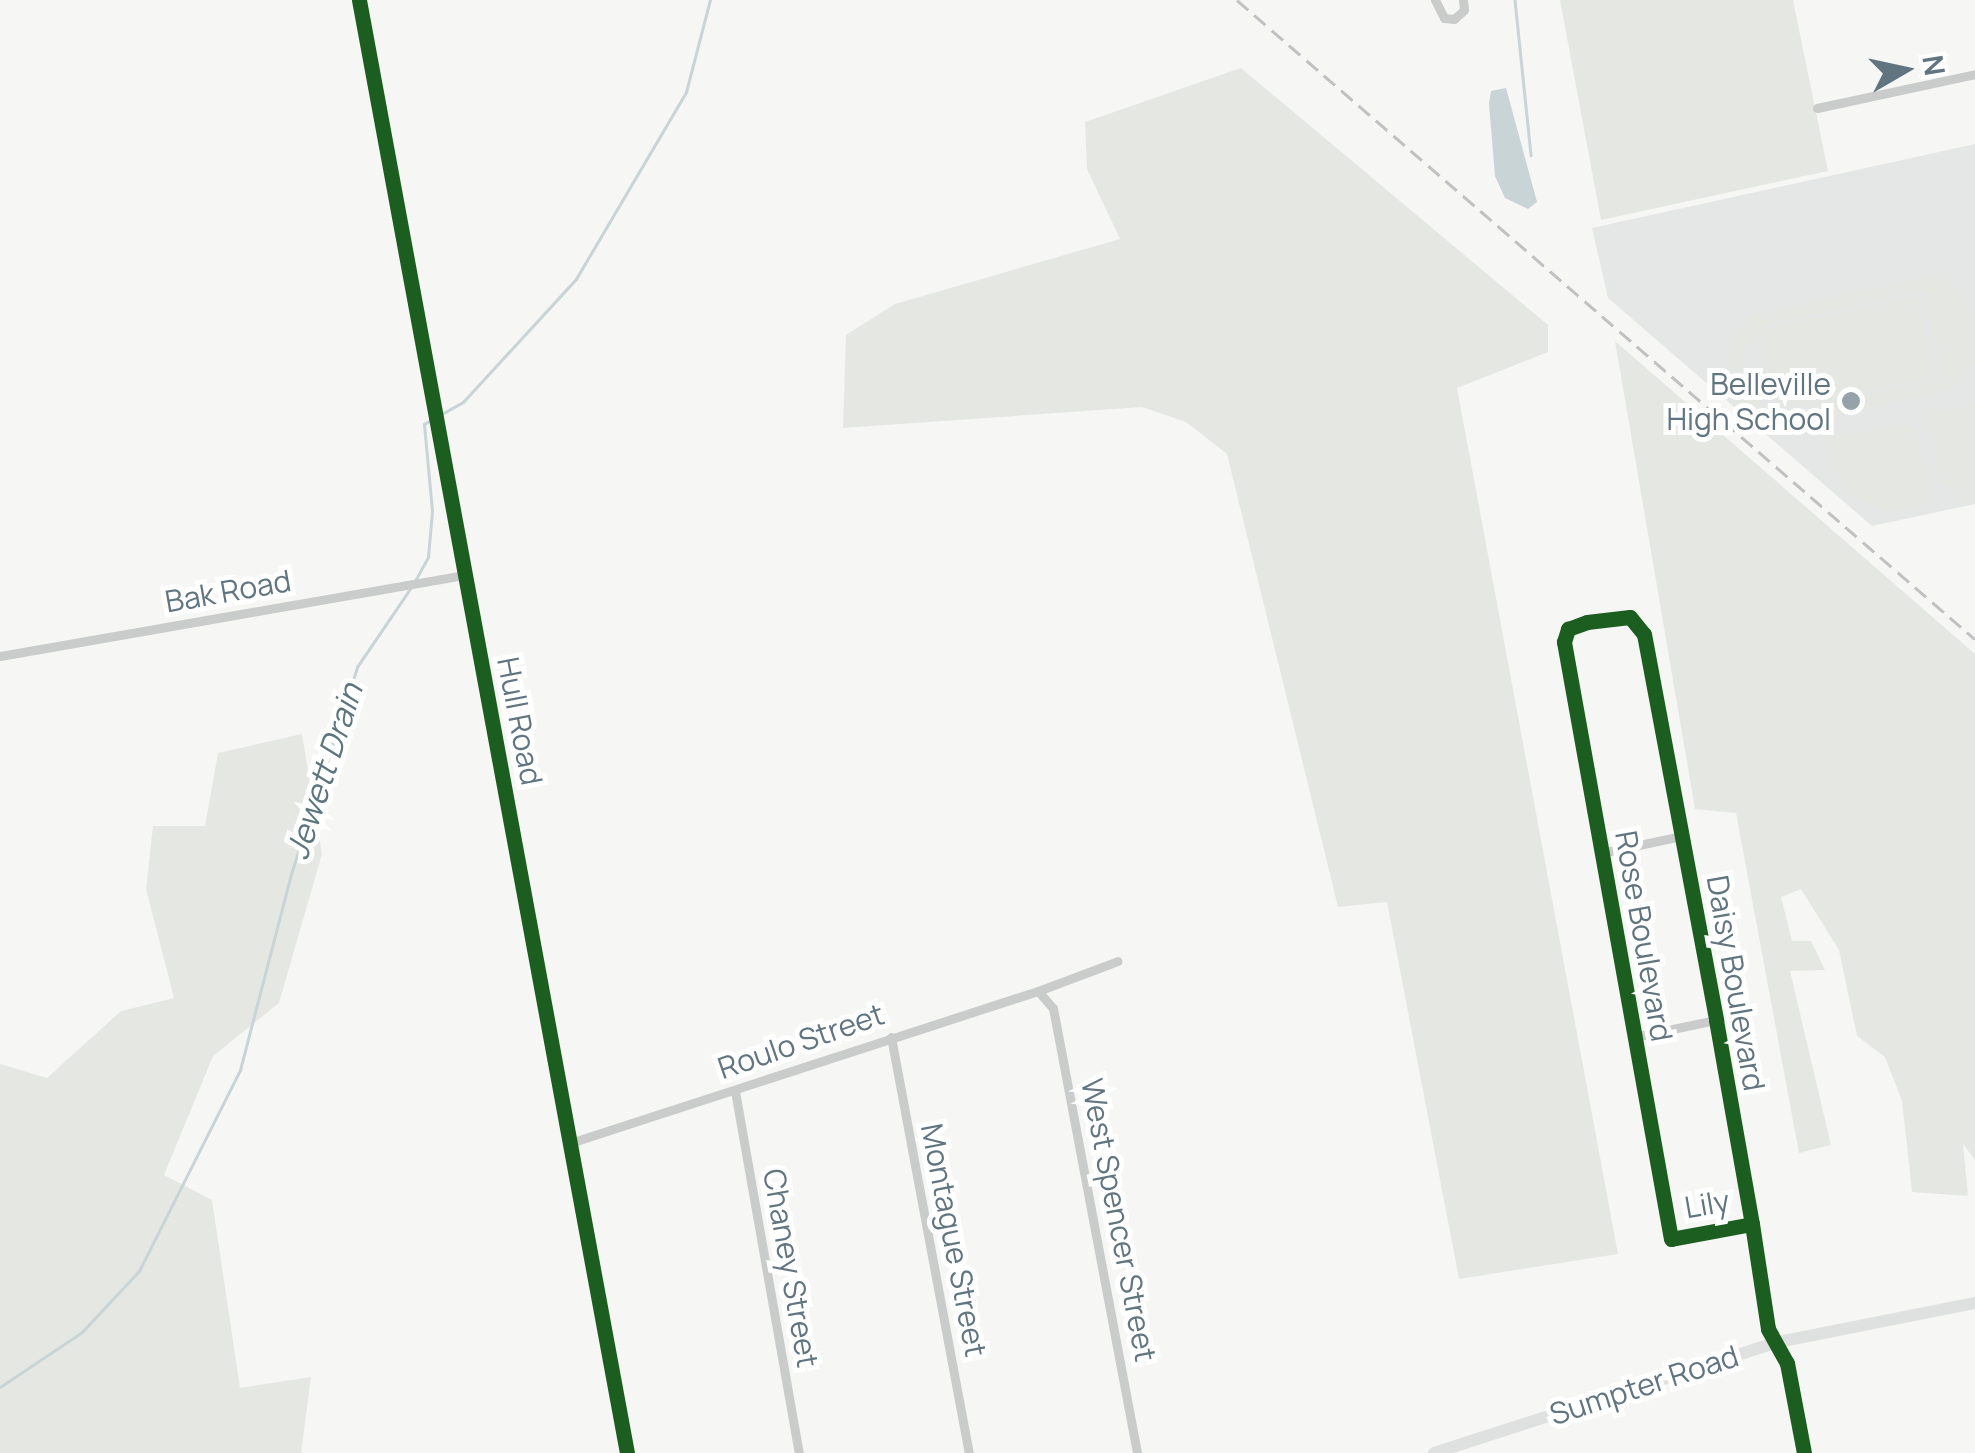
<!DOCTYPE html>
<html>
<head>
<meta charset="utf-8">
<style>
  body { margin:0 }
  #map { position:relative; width:1975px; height:1453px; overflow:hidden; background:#f6f6f5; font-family:Manrope,sans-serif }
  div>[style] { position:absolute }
  .built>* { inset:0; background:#e5e7e6 }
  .green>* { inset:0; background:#e5e8e2 }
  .water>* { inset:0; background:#c9d4d6 }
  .stream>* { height:2.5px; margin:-1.25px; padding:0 1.25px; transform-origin:1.25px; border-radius:1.25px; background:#c9d4d6 }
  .street>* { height:9px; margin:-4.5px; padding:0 4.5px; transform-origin:4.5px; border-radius:4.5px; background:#cacccc }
  .secondary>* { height:12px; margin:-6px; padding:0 6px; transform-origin:6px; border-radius:6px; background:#dfe0e0 }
  .rail>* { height:2.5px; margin-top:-1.25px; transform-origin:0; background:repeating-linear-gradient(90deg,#c0c1c2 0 15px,transparent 0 23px) }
  .cycleway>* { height:15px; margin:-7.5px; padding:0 7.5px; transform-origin:7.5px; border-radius:7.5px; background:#1b5e20 }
  .dots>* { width:28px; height:28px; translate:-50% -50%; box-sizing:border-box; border:5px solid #fff; border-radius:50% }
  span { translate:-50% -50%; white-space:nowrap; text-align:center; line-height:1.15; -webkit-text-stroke:10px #fff; paint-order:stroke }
  .poi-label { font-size:30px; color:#617580 }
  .right { translate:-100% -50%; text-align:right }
  .street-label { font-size:30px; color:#617580 }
  .water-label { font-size:32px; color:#5b767c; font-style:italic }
  .north { position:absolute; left:1855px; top:20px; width:100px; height:100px; -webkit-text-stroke:8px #fff; paint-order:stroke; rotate:81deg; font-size:28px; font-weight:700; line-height:40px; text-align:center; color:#617580 }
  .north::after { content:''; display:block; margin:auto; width:35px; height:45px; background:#617580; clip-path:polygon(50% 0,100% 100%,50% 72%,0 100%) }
</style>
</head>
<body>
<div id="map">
  <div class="built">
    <i style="clip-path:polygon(1975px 144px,1975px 504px,1872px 526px,1608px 298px,1592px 228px)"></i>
  </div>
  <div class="green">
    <i style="clip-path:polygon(1560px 0,1793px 0,1828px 171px,1601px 220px)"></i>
    <i style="clip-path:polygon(1241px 68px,1548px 325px,1548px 352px,1457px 388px,1618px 1254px,1459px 1279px,1387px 902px,1338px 907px,1227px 454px,1186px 422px,1142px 407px,843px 428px,846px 335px,895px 304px,1120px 239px,1087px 169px,1085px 122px)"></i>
    <i style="clip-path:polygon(evenodd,1950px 271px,1954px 288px,1975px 314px,1975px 360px,1951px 388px,1796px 425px,1764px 423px,1739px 405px,1727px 360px,1735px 336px,1753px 316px,1950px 271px,1916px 291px,1927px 293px,1943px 378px,1791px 412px,1761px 405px,1744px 385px,1744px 349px,1770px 324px,1916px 291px)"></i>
    <i style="clip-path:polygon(1915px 297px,1932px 376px,1778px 409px,1761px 330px)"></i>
    <i style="clip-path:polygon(1615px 341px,1975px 654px,1975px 1160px,1963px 1144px,1968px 1196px,1912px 1192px,1902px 1101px,1885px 1057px,1857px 1036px,1839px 950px,1801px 889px,1781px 897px,1792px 941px,1811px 941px,1825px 970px,1790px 971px,1831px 1145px,1799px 1153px,1736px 813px,1695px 809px)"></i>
    <i style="clip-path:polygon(1975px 406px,1975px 503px,1969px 504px,1938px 480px,1930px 412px)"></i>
    <i style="clip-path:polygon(1906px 425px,1917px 430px,1929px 504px,1887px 511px,1858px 500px,1836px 473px,1828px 438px)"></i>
    <i style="clip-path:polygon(302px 734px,322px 854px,279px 1003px,213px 1056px,164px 1175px,212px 1200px,240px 1388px,311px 1377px,301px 1453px,0 1453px,0 1064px,47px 1078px,121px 1011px,174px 998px,146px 889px,153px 826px,205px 826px,218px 753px)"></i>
  </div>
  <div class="water">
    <i style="clip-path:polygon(1506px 88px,1537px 202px,1528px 209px,1505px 198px,1495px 176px,1489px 104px,1491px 91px)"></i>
  </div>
  <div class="stream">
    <i style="left:1515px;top:0;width:156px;rotate:84.1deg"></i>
    <i style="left:416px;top:579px;width:25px;rotate:-61deg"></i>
    <i style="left:428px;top:557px;width:46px;rotate:-85deg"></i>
    <i style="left:432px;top:511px;width:87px;rotate:-95.3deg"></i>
    <i style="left:424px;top:424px;width:45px;rotate:-29.4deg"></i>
    <i style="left:463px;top:402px;width:167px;rotate:-47.4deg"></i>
    <i style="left:576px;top:279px;width:217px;rotate:-59.5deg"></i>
    <i style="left:686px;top:92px;width:95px;rotate:-75.4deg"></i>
    <i style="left:0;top:1387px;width:97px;rotate:-33.7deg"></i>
    <i style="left:81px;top:1333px;width:85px;rotate:-46.9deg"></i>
    <i style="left:139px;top:1271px;width:225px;rotate:-63.3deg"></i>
    <i style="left:240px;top:1070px;width:206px;rotate:-75.4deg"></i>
    <i style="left:292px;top:871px;width:214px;rotate:-72.3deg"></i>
    <i style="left:357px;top:667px;width:98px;rotate:-55.8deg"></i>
  </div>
  <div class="street">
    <i style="left:359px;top:0;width:1478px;rotate:79.55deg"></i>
    <i style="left:1435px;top:0;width:20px;rotate:63deg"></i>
    <i style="left:1444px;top:18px;width:10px;rotate:6deg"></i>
    <i style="left:1454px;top:19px;width:13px;rotate:-42deg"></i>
    <i style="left:1464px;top:10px;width:10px;rotate:-96deg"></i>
    <i style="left:1817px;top:108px;width:162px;rotate:-12.1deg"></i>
    <i style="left:0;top:656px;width:472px;rotate:-9.9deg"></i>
    <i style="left:1601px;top:853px;width:83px;rotate:-11.9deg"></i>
    <i style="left:1038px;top:991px;width:85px;rotate:-20.6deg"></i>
    <i style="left:891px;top:1037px;width:423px;rotate:79.4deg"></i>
    <i style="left:1634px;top:1037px;width:84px;rotate:-11.7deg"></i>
    <i style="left:735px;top:1091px;width:368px;rotate:80deg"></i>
    <i style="left:570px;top:1143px;width:492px;rotate:-18deg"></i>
    <i style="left:1038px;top:991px;width:23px;rotate:49deg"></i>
    <i style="left:1053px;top:1008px;width:453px;rotate:79.3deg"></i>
    <i style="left:1752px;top:1224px;width:82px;rotate:169.5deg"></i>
    <i style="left:1671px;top:1239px;width:607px;rotate:-100.16deg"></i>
    <i style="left:1564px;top:642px;width:14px;rotate:-73deg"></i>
    <i style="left:1568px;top:629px;width:20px;rotate:-20deg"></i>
    <i style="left:1587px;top:622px;width:43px;rotate:-6.6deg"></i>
    <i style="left:1630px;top:617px;width:22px;rotate:51deg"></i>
    <i style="left:1644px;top:634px;width:393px;rotate:79.4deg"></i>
    <i style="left:1716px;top:1020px;width:207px;rotate:80deg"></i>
    <i style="left:1752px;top:1224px;width:106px;rotate:81.3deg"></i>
    <i style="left:1768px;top:1329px;width:39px;rotate:61deg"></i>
    <i style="left:1787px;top:1363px;width:92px;rotate:79.3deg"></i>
  </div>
  <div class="secondary">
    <i style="left:1434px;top:1453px;width:361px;rotate:-17.9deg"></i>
    <i style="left:1778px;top:1342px;width:201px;rotate:-11.2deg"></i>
  </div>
  <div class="rail">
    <i style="left:1237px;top:0;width:976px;rotate:40.89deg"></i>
  </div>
  <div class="cycleway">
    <i style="left:359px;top:0;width:1478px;rotate:79.55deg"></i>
    <i style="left:1752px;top:1224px;width:82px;rotate:169.5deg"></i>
    <i style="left:1671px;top:1239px;width:607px;rotate:-100.16deg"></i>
    <i style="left:1564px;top:642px;width:14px;rotate:-73deg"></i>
    <i style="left:1568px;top:629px;width:20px;rotate:-20deg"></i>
    <i style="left:1587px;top:622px;width:43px;rotate:-6.6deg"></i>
    <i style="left:1630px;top:617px;width:22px;rotate:51deg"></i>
    <i style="left:1644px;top:634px;width:393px;rotate:79.4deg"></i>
    <i style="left:1716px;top:1020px;width:207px;rotate:80deg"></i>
    <i style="left:1752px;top:1224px;width:106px;rotate:81.3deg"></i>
    <i style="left:1768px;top:1329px;width:39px;rotate:61deg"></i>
    <i style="left:1787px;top:1363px;width:92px;rotate:79.3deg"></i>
  </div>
  <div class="dots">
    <i style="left:1851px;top:401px;background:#95a2a9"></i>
  </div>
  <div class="poi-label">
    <span class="right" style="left:1831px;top:401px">Belleville<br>High School</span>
  </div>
  <div class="street-label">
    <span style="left:228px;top:591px;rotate:-10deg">Bak Road</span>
    <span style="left:520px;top:721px;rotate:79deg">Hull Road</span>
    <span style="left:1644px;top:936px;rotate:80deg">Rose Boulevard</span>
    <span style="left:1736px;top:983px;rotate:80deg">Daisy Boulevard</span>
    <span style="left:801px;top:1041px;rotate:-19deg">Roulo Street</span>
    <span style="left:1707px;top:1204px;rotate:-10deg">Lily</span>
    <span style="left:1119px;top:1220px;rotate:79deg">West Spencer Street</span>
    <span style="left:954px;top:1240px;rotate:79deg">Montague Street</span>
    <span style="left:791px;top:1268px;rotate:80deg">Chaney Street</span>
    <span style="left:1644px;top:1385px;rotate:-18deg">Sumpter Road</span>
  </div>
  <div class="water-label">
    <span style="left:324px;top:771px;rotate:-72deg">Jewett Drain</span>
  </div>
  <div class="north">N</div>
</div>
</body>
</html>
